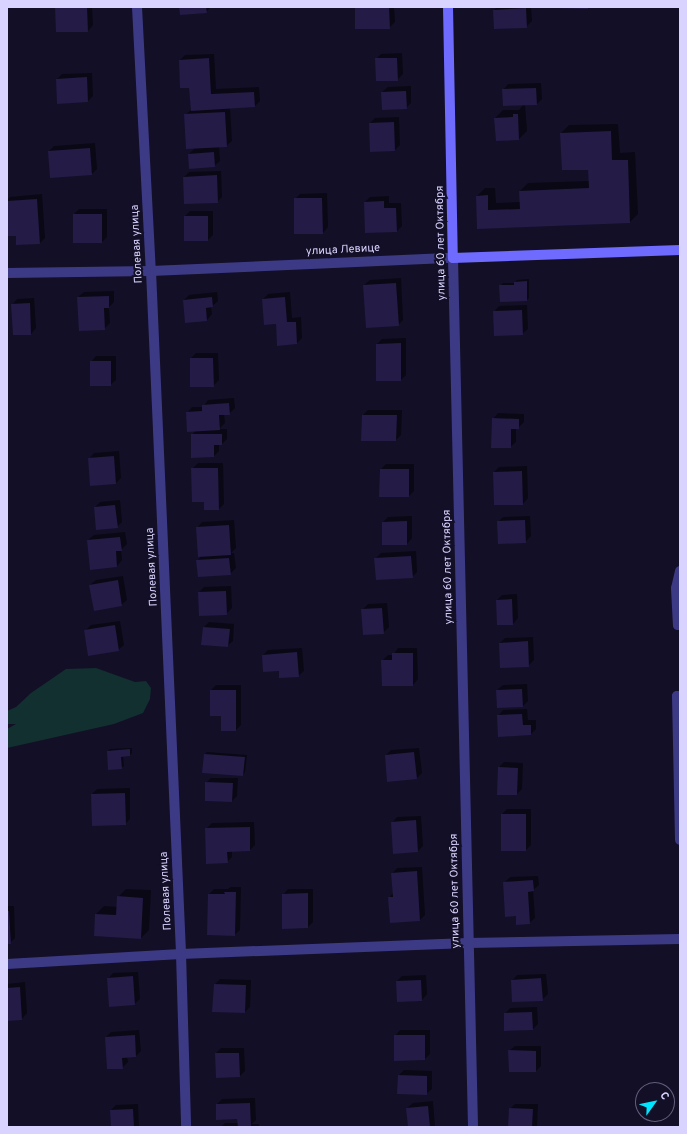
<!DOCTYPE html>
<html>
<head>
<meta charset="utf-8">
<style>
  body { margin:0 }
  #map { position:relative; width:687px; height:1134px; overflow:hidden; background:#130f26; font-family:Overpass,sans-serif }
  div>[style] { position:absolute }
  .green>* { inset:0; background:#12302f }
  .shadow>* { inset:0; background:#0007 }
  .building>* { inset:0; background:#241b47 }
  .lane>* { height:10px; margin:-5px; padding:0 5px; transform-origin:5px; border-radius:5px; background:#3d3a85 }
  .street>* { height:10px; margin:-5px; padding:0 5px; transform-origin:5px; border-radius:5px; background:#3d3a85 }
  .secondary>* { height:10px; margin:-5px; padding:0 5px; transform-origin:5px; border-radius:5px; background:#6f6bff }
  span { translate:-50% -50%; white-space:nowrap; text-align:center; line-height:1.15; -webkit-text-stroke:4px #130f26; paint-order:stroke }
  .street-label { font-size:11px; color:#d9d4ff }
  .frame { position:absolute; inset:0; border:8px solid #d9d4ff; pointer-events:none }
  .north { position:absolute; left:635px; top:1082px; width:40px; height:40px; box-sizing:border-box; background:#130f26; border:1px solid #625e7d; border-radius:50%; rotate:57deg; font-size:11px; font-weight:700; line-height:16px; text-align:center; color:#d9d4ff }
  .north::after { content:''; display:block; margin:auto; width:14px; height:18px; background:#00e5ff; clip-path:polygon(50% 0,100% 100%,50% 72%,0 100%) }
</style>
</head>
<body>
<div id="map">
  <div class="green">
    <i style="clip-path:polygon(96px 668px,135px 682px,146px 681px,151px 688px,150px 699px,143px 713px,114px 724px,7px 748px,7px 729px,16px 724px,7px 724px,7px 711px,16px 707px,31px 693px,66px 669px)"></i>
  </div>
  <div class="shadow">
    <i style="clip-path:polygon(56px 7px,92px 7px,93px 25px,88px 31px)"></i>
    <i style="clip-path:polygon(180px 7px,211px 7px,206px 12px)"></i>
    <i style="clip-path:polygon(356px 7px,394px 7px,395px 22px,389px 28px)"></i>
    <i style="clip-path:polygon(497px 7px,531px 7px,532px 21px,526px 27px,494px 10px)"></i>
    <i style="clip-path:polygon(402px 53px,403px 74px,397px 80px,376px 59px,381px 54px)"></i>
    <i style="clip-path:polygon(214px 54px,216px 89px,259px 87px,260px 101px,255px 106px,230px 108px,232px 141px,226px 146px,219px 146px,220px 161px,214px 166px,189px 154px,195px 148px,185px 115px,192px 109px,190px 86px,180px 60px,185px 55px)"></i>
    <i style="clip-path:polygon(92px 73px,93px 96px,88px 101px,57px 79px,62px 74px)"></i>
    <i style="clip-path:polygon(541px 83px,542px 99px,537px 104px,525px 105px,527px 131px,519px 139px,495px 118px,503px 110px,519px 110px,523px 105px,503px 90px,508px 84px)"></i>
    <i style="clip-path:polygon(411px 86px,411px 103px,406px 108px,382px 92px,388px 87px)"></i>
    <i style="clip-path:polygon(399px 117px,400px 145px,395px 150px,371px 151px,370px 123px,375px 118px)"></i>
    <i style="clip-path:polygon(618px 124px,620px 153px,635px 152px,638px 214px,630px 222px,478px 228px,477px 196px,485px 188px,495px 188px,496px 203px,520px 202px,520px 191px,528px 183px,589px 181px,589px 169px,561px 133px,569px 125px)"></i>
    <i style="clip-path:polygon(95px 143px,97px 169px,92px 174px,49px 151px,54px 146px)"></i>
    <i style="clip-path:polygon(221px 171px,222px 197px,217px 202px,184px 177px,189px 172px)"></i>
    <i style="clip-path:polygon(327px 193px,328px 227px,323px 233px,295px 199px,300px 194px)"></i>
    <i style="clip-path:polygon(42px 194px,45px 238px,40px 243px,17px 235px,7px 227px,7px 200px,10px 197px)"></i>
    <i style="clip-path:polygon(389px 196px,389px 203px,401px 203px,402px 226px,397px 231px,365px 202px,370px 197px)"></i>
    <i style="clip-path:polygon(79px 209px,107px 209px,107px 237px,102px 242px,74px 242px,74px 214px)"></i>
    <i style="clip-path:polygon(190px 211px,213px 211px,213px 235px,208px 240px,185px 216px)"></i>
    <i style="clip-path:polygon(401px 278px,403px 320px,398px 325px,364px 285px,370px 280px)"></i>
    <i style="clip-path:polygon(529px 279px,529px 298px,527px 300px,500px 286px,503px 283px,514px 283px,517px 280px)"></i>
    <i style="clip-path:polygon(114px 291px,114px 302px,109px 307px,110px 323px,104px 329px,78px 297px,84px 292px)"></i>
    <i style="clip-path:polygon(217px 292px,218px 301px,211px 307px,212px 314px,207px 320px,184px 300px,189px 295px)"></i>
    <i style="clip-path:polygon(290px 292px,292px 318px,301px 317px,302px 338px,297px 343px,278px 345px,276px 323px,263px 299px,268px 294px)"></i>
    <i style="clip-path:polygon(34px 298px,36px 328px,31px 334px,12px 305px,17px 299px)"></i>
    <i style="clip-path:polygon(527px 305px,528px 329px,522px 334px,494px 312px,499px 306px)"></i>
    <i style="clip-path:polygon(406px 338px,406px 375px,401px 380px,377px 380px,377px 344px,382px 339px)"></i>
    <i style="clip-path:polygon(196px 353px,218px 353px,219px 380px,213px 386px,191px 358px)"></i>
    <i style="clip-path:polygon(96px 356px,116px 356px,116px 380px,110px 385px,91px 362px)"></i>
    <i style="clip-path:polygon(234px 398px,235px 408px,229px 414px,224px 414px,225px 423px,219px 429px,227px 429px,227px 439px,222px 444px,219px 444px,219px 451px,214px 456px,192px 457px,192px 435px,196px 430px,187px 413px,192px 407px,203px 407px,208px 400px)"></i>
    <i style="clip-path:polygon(368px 410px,402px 410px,401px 435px,396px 440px,363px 415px)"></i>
    <i style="clip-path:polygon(498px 413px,524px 414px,524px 422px,518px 428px,516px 428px,516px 442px,510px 447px,493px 419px)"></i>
    <i style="clip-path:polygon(119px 451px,121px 478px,116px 483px,91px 485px,89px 459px,94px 453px)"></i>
    <i style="clip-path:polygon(198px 463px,223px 463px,224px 504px,219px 509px,205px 501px,192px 469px)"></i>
    <i style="clip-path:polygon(386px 464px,414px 464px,414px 491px,409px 496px,380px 496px,381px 469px)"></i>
    <i style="clip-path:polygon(527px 466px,528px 498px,523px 504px,494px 472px,499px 467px)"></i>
    <i style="clip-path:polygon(120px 500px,122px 522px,117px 527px,95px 507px,100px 502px)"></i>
    <i style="clip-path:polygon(412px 516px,412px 538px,407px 544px,383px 522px,388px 517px)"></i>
    <i style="clip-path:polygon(530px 516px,531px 536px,525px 542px,498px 522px,503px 517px)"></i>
    <i style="clip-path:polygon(234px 520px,236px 548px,231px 553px,234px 553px,236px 568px,230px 574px,198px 560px,202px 555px,197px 528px,202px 522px)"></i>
    <i style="clip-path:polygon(125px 532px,127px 544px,121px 550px,122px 560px,117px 566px,91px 569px,88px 540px,94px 535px)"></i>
    <i style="clip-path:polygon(416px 551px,417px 572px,412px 577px,375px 559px,381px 553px)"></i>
    <i style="clip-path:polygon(123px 576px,127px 600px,121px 605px,90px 585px,96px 580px)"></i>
    <i style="clip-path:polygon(231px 586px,232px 608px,226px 614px,199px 592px,204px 587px)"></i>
    <i style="clip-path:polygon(517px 594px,518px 618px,513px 624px,497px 600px,502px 595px)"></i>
    <i style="clip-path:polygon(387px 603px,389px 627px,383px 633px,362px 610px,368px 604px)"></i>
    <i style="clip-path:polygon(120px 621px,124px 645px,118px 650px,85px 631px,91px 625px)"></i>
    <i style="clip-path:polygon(209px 622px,234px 624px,233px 641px,227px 646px,204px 627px)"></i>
    <i style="clip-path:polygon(533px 637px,534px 660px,528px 666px,500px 643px,505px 638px)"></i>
    <i style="clip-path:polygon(302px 648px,304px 671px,298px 676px,263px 655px,268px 650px)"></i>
    <i style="clip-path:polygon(398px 648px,417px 648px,418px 679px,413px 685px,382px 661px,388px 655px,393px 655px)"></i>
    <i style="clip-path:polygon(527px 684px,528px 701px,523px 706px,497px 690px,503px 685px)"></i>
    <i style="clip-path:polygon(216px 685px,241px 685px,241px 725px,236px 730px,222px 715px,211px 690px)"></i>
    <i style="clip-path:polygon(527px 709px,528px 720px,536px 720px,536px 729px,531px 734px,498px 716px,503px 710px)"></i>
    <i style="clip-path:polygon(132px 748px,132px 753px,130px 755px,123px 756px,124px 766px,121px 768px,108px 751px,110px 749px)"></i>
    <i style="clip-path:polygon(419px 748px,422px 773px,416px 779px,386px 755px,391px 750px)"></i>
    <i style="clip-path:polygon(207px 752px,247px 755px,245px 772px,243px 775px,205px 754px)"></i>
    <i style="clip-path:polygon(504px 762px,523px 763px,522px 789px,517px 794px,499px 767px)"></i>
    <i style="clip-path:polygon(211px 778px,238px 778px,237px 796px,232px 801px,206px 783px)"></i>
    <i style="clip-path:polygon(130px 788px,130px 819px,125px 824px,92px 794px,97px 789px)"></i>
    <i style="clip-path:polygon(507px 809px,531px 809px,531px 845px,526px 850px,502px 814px)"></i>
    <i style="clip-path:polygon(421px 816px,423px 846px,418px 851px,392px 823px,397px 817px)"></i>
    <i style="clip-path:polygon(254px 822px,255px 845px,250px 850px,232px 851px,232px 857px,227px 862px,206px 829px,212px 823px)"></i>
    <i style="clip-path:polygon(422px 867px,425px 915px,420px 920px,389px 898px,393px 893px,392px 874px,397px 868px)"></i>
    <i style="clip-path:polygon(538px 876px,539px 885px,533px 890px,535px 918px,529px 923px,516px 915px,504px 883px,510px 877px)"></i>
    <i style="clip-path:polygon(231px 887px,241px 887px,240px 930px,234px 935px,209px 894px,214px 889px,228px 889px)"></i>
    <i style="clip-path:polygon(126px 889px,151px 890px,149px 930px,141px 938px,96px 914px,104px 906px,118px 907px,118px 897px)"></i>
    <i style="clip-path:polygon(288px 889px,313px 889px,313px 922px,308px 927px,283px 895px)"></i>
    <i style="clip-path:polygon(7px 906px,14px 906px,15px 938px,10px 943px,7px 943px)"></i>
    <i style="clip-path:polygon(138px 972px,140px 999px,134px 1004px,108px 979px,113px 973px)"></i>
    <i style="clip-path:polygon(546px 974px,548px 994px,542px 1000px,512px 981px,517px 975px)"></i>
    <i style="clip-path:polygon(426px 975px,427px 994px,422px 1000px,397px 981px,402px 976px)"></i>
    <i style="clip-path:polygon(220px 979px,251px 980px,250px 1007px,245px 1012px,213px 1011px,215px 984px)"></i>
    <i style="clip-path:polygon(25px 982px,27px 1013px,22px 1019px,7px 1020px,7px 984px)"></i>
    <i style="clip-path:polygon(537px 1007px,538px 1024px,533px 1029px,505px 1014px,510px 1008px)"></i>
    <i style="clip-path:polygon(139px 1030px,141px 1051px,136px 1056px,127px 1057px,128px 1062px,122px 1068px,106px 1037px,111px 1032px)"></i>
    <i style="clip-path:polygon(400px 1030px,430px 1030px,430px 1054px,425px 1059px,395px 1036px)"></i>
    <i style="clip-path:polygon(515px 1046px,541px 1046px,541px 1066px,536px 1071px,509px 1051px)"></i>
    <i style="clip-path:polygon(221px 1048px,244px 1048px,245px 1071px,240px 1076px,216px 1053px)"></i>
    <i style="clip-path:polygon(404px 1070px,432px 1071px,432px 1089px,426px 1094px,399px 1075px)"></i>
    <i style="clip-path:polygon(255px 1098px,256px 1120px,252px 1124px,259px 1124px,259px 1127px,221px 1127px,225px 1123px,238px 1123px,238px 1118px,217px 1104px,222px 1099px)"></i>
    <i style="clip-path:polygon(433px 1101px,435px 1127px,409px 1127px,407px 1108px,413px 1103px)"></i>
    <i style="clip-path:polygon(138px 1104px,139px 1127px,112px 1127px,111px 1110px,116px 1105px)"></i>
    <i style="clip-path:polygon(515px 1104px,538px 1104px,537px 1127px,509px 1127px,510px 1109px)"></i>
  </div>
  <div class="building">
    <i style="clip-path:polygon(55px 7px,87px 7px,88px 32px,56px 32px)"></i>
    <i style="clip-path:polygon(179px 7px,206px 7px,207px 13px,180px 15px)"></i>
    <i style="clip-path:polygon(355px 7px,389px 7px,390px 29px,355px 29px)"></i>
    <i style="clip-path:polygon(556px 7px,588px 7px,588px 9px,556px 8px)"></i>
    <i style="clip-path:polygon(526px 8px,527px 28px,494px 29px,493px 10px)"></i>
    <i style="clip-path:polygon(209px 58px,211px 94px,254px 92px,255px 107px,191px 111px,189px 88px,180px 88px,179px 60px)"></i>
    <i style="clip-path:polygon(375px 58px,397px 58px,398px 81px,376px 81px)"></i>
    <i style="clip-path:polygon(87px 77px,88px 102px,57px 104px,56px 79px)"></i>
    <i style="clip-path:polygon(536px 88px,537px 105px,503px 106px,502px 89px)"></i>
    <i style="clip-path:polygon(406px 91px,407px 109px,382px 110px,381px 92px)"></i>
    <i style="clip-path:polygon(225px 112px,227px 147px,186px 149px,184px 114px)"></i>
    <i style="clip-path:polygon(513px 114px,518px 114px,519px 140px,496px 141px,494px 118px,513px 117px)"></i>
    <i style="clip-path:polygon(394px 122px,395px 151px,370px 152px,369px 123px)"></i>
    <i style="clip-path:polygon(611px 131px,612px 160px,628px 160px,630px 223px,477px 229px,476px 196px,488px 195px,488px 210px,520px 209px,519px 191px,589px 188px,588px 170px,562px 170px,560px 133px)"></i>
    <i style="clip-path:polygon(90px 148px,92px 175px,50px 178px,48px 151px)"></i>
    <i style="clip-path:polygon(214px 152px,215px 167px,189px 169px,188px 154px)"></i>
    <i style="clip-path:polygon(217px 175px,218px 203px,184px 204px,183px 177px)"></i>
    <i style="clip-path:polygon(294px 198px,322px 198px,323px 234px,294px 234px)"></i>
    <i style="clip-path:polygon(37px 199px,40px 244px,16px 245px,16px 236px,7px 236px,7px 201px)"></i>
    <i style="clip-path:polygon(384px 201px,384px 208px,396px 208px,397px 232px,365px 233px,364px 202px)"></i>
    <i style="clip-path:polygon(73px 214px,102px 214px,102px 243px,73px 243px)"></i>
    <i style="clip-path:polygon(184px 216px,208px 216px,208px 241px,184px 241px)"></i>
    <i style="clip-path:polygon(527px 281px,527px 301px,500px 302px,499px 285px,514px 285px,514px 282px)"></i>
    <i style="clip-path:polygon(396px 283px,399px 326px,366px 328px,363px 285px)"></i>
    <i style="clip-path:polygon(109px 296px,109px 308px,104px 308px,105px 330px,79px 331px,77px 297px)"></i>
    <i style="clip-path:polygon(212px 297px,213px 307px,206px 308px,207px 321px,185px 323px,183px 300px)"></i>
    <i style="clip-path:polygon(285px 297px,287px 322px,296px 322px,297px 344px,277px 346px,276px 324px,264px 325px,262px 299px)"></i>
    <i style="clip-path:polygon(30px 303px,31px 335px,13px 335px,11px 304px)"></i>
    <i style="clip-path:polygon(522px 310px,523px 335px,494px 336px,493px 311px)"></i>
    <i style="clip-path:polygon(401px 343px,401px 381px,376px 381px,376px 344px)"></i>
    <i style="clip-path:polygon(190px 358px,213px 358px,214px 387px,190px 387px)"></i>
    <i style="clip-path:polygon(90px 361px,111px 361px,111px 386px,90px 386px)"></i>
    <i style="clip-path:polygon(229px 403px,230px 415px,219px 415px,220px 430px,187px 432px,186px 412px,202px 411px,202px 405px)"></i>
    <i style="clip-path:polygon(362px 415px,397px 415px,396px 441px,361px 441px)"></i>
    <i style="clip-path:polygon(492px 418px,519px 419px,519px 429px,511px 429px,511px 448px,491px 448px)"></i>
    <i style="clip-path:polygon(191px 434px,222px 434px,222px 445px,214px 445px,214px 457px,191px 458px)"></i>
    <i style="clip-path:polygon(114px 456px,116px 484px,90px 486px,88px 458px)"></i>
    <i style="clip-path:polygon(191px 468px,218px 468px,219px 510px,204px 510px,204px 502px,192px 502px)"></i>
    <i style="clip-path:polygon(380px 469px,409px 469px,409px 497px,379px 497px)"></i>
    <i style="clip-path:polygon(522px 471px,523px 505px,494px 505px,493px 472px)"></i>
    <i style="clip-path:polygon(115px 505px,118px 528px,96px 530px,94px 507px)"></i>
    <i style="clip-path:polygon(525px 520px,526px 543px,498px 544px,497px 521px)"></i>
    <i style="clip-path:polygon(407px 521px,407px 545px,382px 545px,382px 522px)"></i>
    <i style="clip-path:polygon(229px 525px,231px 555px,198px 557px,196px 527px)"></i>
    <i style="clip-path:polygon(120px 537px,122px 551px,116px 551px,117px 567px,90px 570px,87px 540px)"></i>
    <i style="clip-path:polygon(411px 556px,413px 578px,376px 580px,374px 558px)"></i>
    <i style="clip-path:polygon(229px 558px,231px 575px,198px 577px,196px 560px)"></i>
    <i style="clip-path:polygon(118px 580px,122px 606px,94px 611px,89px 585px)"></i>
    <i style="clip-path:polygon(226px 591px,227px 615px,199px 616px,198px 592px)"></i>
    <i style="clip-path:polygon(512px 599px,513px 625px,497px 625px,496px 600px)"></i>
    <i style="clip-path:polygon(382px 608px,384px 634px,363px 635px,361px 609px)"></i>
    <i style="clip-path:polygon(115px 625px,119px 651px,88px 656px,84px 630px)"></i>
    <i style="clip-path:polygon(203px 627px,230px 629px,228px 647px,201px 645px)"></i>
    <i style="clip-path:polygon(528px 641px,529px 667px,500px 668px,499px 643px)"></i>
    <i style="clip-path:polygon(297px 652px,299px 677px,279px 678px,279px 671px,263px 672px,262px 655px)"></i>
    <i style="clip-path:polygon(392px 653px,413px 653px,413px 686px,382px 686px,381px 660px,392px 660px)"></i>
    <i style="clip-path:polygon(522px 689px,523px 707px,497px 708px,496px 690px)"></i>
    <i style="clip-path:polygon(210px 690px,236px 690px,236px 731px,221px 731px,221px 716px,210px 716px)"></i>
    <i style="clip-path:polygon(522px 714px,523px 725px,531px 725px,531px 735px,498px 737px,497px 715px)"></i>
    <i style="clip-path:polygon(130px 749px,130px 756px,121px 757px,122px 769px,108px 770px,107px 751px)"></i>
    <i style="clip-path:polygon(414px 752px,417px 779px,387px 782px,385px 755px)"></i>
    <i style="clip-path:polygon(204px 754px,245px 757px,243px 776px,202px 773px)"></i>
    <i style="clip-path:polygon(498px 767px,518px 768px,517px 795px,497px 795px)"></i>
    <i style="clip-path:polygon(205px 782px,233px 783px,232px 802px,205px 801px)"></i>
    <i style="clip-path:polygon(125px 793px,126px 825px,92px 826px,91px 794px)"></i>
    <i style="clip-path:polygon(501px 814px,526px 814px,526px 851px,501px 851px)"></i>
    <i style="clip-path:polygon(416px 820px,418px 852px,393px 854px,391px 822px)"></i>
    <i style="clip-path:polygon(250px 827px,250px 851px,227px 852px,228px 863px,206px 864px,205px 828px)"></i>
    <i style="clip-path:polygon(417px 871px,420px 921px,390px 923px,388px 897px,393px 897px,391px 873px)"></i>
    <i style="clip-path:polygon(533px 880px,534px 891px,528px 892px,530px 924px,516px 925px,516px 916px,505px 917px,503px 882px)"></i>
    <i style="clip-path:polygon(224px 892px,236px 892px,235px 936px,207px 935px,208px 894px,225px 894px)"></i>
    <i style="clip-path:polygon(308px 893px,308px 928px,282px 929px,282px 894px)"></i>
    <i style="clip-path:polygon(117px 896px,143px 898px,141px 939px,94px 936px,95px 914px,116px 915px)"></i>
    <i style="clip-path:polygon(7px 911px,9px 911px,11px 944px,7px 944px)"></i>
    <i style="clip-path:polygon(133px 976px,135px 1005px,109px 1007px,107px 978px)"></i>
    <i style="clip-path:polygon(541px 978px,543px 1001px,512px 1002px,511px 980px)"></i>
    <i style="clip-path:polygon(421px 980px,422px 1001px,397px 1002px,396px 981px)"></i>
    <i style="clip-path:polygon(214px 984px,246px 985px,245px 1013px,212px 1012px)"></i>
    <i style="clip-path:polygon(20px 987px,22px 1020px,7px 1021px,7px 988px)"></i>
    <i style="clip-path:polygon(532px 1012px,533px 1030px,504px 1031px,504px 1013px)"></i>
    <i style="clip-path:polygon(135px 1035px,136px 1057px,122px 1058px,123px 1069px,107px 1069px,105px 1037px)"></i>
    <i style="clip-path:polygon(394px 1035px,425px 1035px,425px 1060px,394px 1061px)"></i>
    <i style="clip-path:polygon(508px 1050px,536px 1051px,536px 1072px,509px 1072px)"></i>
    <i style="clip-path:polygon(215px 1053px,239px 1053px,240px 1077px,216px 1078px)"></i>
    <i style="clip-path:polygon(398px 1075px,427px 1076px,427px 1095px,397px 1094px)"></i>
    <i style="clip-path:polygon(250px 1103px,251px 1127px,238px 1127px,237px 1119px,216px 1120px,216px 1104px)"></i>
    <i style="clip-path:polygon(428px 1106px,430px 1127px,408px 1127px,406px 1108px)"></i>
    <i style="clip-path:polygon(509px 1108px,533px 1109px,532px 1127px,508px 1127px)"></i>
    <i style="clip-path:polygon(133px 1109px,134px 1127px,111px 1127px,110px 1110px)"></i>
  </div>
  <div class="lane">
    <i style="left:680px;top:571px;width:17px;rotate:103deg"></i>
    <i style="left:676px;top:588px;width:37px;rotate:87deg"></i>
    <i style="left:678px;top:625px;width:2px"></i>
    <i style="left:680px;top:696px;width:3px;rotate:180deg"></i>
    <i style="left:677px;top:696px;width:144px;rotate:88.8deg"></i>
    <i style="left:7px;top:964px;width:174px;rotate:-3.3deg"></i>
    <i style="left:181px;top:954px;width:287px;rotate:-2.2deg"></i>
    <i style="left:468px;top:943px;width:212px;rotate:-1.1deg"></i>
  </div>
  <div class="street">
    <i style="left:137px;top:7px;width:264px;rotate:87deg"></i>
    <i style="left:151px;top:271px;width:684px;rotate:87.48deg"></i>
    <i style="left:181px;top:954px;width:173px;rotate:88.3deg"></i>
    <i style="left:7px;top:273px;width:144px;rotate:-0.8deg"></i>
    <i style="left:151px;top:271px;width:302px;rotate:-2.5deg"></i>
    <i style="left:453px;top:258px;width:869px;rotate:88.68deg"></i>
  </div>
  <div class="secondary">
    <i style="left:448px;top:7px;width:251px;rotate:88.9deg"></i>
    <i style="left:453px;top:258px;width:227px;rotate:-2deg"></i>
  </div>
  <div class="street-label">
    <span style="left:441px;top:243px;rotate:-91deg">улица 60 лет Октября</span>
    <span style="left:137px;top:244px;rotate:-93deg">Полевая улица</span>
    <span style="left:343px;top:250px;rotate:-3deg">улица Левице</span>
    <span style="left:152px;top:567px;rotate:-93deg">Полевая улица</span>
    <span style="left:448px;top:567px;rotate:-91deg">улица 60 лет Октября</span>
    <span style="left:166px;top:891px;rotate:-93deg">Полевая улица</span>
    <span style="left:455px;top:891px;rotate:-91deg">улица 60 лет Октября</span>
  </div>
  <div class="frame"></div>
  <div class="north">С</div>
</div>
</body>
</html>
